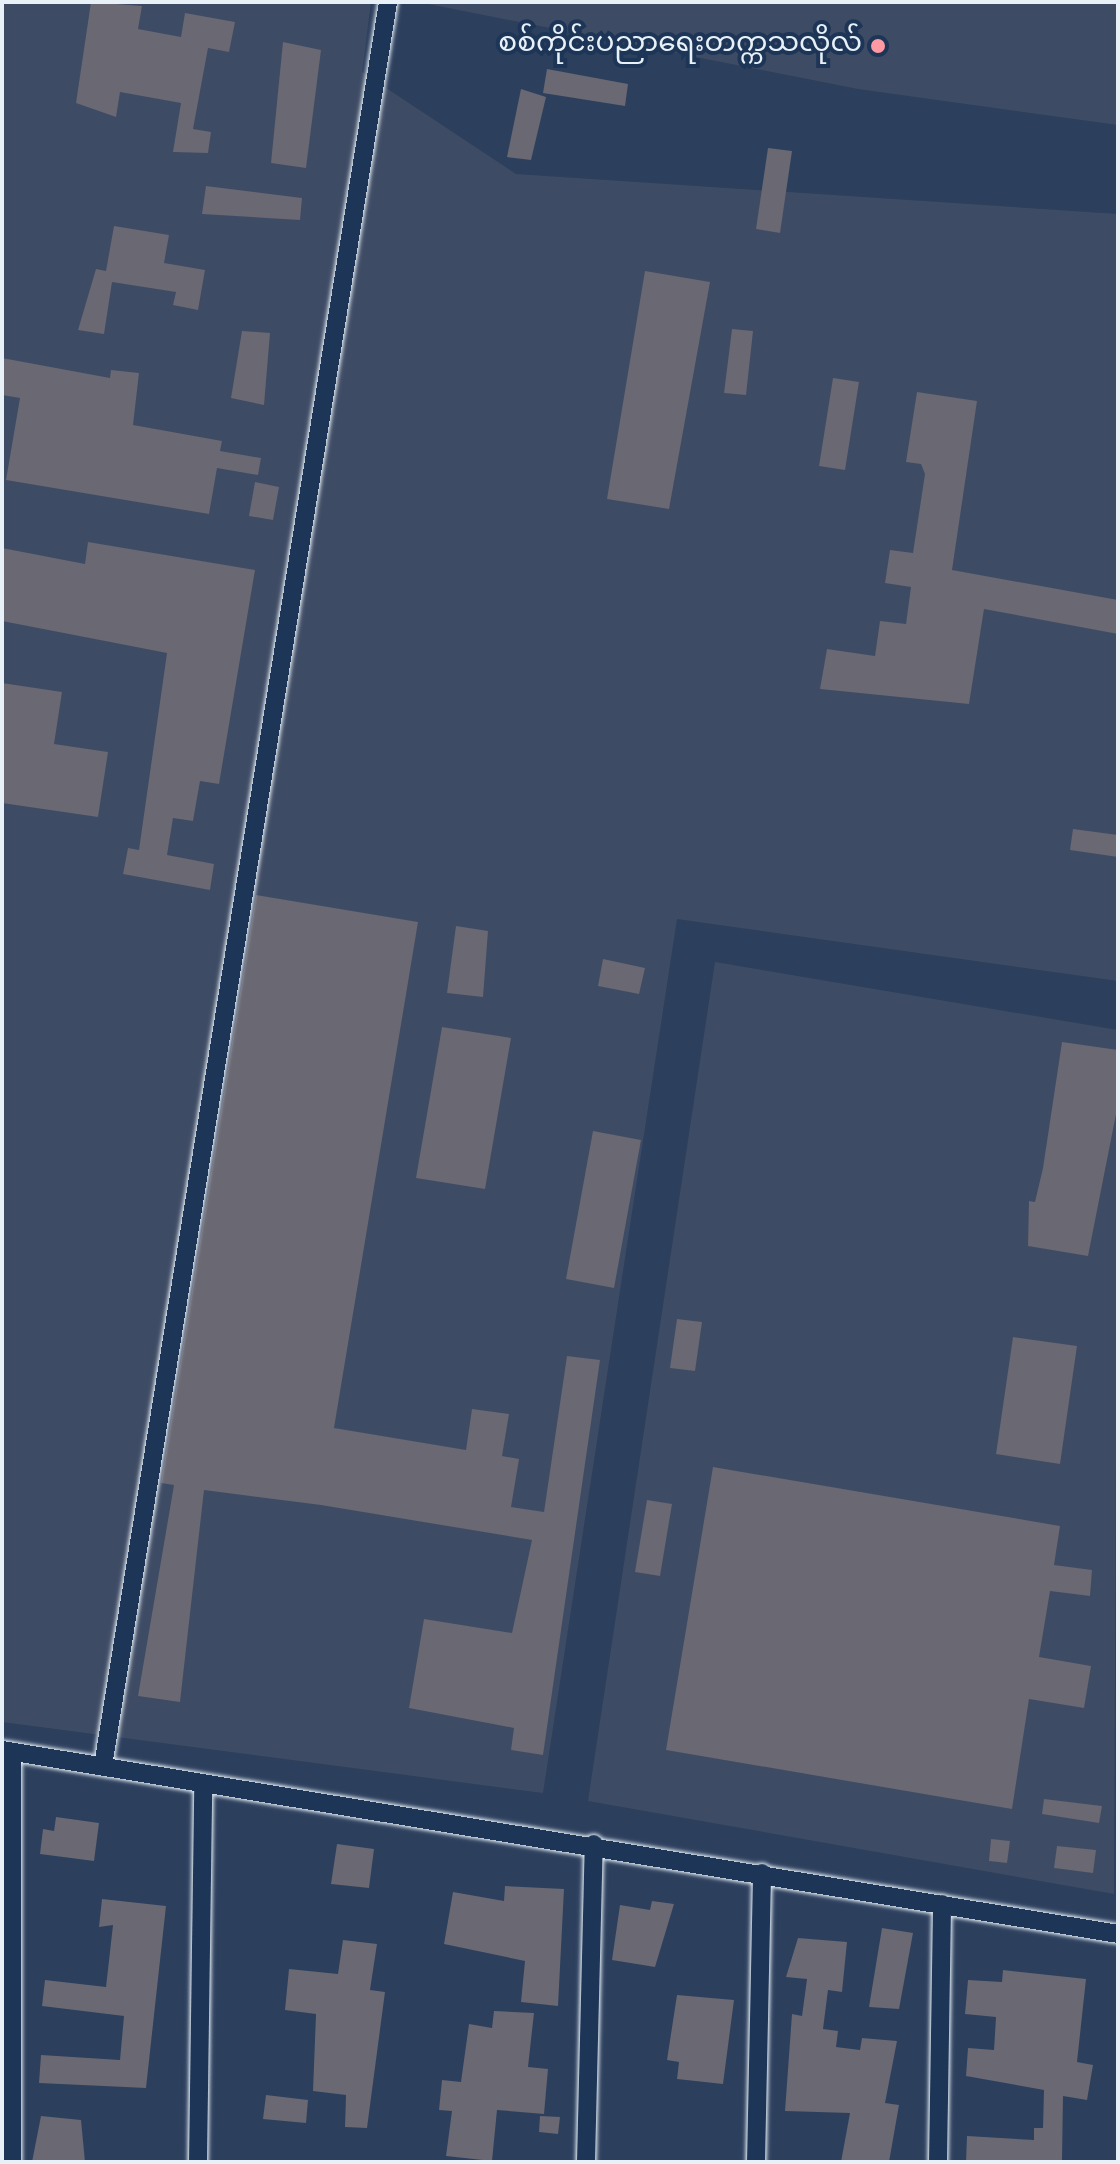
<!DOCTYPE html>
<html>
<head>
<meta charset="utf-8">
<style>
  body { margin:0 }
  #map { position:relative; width:1120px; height:2164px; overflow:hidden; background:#2c3f5d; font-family:Dekko,"Noto Sans Myanmar",sans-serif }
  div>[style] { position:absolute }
  .built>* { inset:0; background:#3e4b64 }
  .building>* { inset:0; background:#696873 }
  .roads { filter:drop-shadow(0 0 2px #e8f1f8) drop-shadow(0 0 2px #e8f1f8) }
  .minor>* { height:18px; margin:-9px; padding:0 9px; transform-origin:9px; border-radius:9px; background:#1d3557 }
  .dots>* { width:22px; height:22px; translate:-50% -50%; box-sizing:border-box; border:4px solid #1d3557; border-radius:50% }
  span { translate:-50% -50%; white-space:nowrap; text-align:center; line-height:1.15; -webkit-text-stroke:8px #1d3557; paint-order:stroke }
  .poi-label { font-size:28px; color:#e8f1f8 }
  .right { translate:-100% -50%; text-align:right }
  .frame { position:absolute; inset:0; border:4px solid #e8f1f8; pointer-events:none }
</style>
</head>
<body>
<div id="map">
  <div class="built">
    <i style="clip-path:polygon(2px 2px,371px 2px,362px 72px,516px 174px,1118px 214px,1118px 981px,677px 919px,543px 1793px,2px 1722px)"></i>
    <i style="clip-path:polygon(418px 2px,1118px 2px,1118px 125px,858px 89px)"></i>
    <i style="clip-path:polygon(715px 962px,1118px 1030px,1114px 1894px,588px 1801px)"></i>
  </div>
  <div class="building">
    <i style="clip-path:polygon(91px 2px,142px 6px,138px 29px,181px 37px,185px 13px,235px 22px,229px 52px,208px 48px,193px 129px,211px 132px,208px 153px,173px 152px,181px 103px,120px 92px,116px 117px,76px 103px)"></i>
    <i style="clip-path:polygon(283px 42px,321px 50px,306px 168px,271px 163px)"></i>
    <i style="clip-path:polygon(547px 69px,628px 84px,625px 106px,543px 93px)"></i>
    <i style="clip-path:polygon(521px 89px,546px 97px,531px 160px,507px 157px)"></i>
    <i style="clip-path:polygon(768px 148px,792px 151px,780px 233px,756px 229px)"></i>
    <i style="clip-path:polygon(206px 186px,302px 198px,300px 220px,202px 214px)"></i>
    <i style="clip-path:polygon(114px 226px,169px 235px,164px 263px,205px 270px,198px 310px,173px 305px,176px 292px,112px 282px,104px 334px,78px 330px,96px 269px,106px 271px)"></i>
    <i style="clip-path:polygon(645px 271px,710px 282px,669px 509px,607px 499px)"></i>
    <i style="clip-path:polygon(732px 329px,753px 331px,746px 395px,724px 393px)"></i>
    <i style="clip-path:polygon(242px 331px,270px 333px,264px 405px,231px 398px)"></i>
    <i style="clip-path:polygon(2px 358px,110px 378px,111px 370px,139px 373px,133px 425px,222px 441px,220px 451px,261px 458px,258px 475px,217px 468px,209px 514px,6px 480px,20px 398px,2px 395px)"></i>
    <i style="clip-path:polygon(833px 378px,859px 382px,845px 470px,819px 466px)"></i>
    <i style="clip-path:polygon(917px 392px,977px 401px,952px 570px,1118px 600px,1118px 634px,984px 609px,969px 704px,820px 689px,827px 649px,875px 656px,880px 621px,906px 624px,911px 587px,885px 583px,890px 550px,913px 553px,925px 474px,921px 464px,906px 462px)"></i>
    <i style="clip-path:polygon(255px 482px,279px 487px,273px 520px,249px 516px)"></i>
    <i style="clip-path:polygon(88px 542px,255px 570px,219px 784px,200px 781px,193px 821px,173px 818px,167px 855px,214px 864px,210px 890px,123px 874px,128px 848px,139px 850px,167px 653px,2px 621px,2px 548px,85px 564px)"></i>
    <i style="clip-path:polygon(2px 683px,62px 692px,54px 744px,108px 752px,98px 817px,2px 803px)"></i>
    <i style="clip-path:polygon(1073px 829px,1118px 835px,1118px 857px,1070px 850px)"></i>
    <i style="clip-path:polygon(256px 895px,418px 922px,334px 1428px,466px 1450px,472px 1409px,509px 1414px,502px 1456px,519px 1459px,511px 1507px,544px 1512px,567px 1356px,600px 1360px,543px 1755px,511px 1750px,514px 1728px,409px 1708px,424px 1619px,512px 1633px,532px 1540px,321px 1505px,204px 1490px,180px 1702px,138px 1696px,174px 1485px,161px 1483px)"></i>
    <i style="clip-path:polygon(456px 926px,488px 931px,483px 997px,447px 993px)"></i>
    <i style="clip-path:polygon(603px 959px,645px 968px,639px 994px,598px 986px)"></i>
    <i style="clip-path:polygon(442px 1027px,511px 1038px,485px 1189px,416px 1178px)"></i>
    <i style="clip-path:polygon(1062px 1042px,1118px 1050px,1118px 1104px,1088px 1256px,1028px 1246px,1029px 1201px,1035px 1202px,1043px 1168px)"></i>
    <i style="clip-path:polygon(593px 1131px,641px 1140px,614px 1288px,566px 1279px)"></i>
    <i style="clip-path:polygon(677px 1319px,702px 1322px,695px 1371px,670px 1368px)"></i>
    <i style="clip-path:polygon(1013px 1337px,1077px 1346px,1060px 1464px,996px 1454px)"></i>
    <i style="clip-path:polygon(713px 1467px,1060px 1526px,1054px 1565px,1092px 1570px,1090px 1596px,1050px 1591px,1039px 1657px,1091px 1666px,1084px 1708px,1029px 1699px,1012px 1809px,666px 1750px)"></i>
    <i style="clip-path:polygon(647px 1500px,672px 1504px,660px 1576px,635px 1572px)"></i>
    <i style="clip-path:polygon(1044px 1799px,1102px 1806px,1099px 1823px,1042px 1814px)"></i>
    <i style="clip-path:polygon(56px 1817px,99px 1823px,94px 1861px,40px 1854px,43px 1829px,54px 1831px)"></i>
    <i style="clip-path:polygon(991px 1839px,1010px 1841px,1007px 1863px,989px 1861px)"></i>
    <i style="clip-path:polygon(337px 1844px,374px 1849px,369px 1888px,331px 1884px)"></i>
    <i style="clip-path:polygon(1057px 1846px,1096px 1850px,1093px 1873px,1054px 1868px)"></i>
    <i style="clip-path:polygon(505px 1886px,564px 1889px,558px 2006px,521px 2002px,525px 1961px,444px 1944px,453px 1892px,504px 1901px)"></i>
    <i style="clip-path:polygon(102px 1899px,166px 1906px,146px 2088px,39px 2083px,41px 2055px,120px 2060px,124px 2016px,42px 2006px,45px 1980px,106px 1987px,113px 1925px,99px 1927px)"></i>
    <i style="clip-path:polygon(652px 1901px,674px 1904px,655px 1967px,612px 1960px,620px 1905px,650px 1910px)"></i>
    <i style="clip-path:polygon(882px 1928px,913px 1933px,899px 2009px,869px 2007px)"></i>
    <i style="clip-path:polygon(798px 1938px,847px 1942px,842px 1992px,828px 1990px,823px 2029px,838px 2031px,836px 2047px,860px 2050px,862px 2038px,897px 2041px,885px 2103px,899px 2105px,889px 2162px,841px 2162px,850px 2113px,785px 2111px,792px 2014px,802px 2016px,807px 1979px,786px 1977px)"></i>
    <i style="clip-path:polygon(343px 1940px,377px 1944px,370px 1990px,385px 1992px,367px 2128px,345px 2127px,346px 2095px,313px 2091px,316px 2014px,285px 2010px,289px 1969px,338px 1974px)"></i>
    <i style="clip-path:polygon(1003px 1970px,1086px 1979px,1077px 2062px,1093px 2065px,1087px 2100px,1063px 2096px,1062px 2160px,966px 2162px,967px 2136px,1034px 2140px,1034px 2128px,1043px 2128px,1044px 2090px,966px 2076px,968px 2048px,994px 2050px,996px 2017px,965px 2014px,968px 1980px,1002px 1982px)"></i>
    <i style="clip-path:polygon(677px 1995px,734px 2000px,723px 2084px,677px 2079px,679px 2062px,667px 2060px)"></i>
    <i style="clip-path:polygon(494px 2011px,534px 2013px,528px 2067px,548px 2069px,544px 2114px,497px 2110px,492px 2161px,446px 2156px,452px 2111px,439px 2110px,442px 2080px,461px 2082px,469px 2024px,492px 2028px)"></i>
    <i style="clip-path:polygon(266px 2095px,308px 2100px,306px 2123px,263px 2119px)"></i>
    <i style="clip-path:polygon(41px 2116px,81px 2120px,85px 2162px,32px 2162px)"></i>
    <i style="clip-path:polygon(540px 2116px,560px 2117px,558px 2134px,539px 2132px)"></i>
  </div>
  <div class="roads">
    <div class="minor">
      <i style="left:2px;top:1750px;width:1131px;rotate:9.36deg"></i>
      <i style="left:12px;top:1752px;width:410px;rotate:90deg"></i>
      <i style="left:103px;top:1766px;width:1787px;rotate:-80.82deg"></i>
      <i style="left:198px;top:2162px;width:376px;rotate:-89.2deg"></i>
      <i style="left:586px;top:2162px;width:318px;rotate:-88.6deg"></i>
      <i style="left:756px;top:2162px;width:289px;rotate:-88.8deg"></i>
      <i style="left:938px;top:2162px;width:258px;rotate:-89.1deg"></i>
    </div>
  </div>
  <div class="dots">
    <i style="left:878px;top:46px;background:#ff9aa2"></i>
  </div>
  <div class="poi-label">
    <span class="right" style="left:862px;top:46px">စစ်ကိုင်းပညာရေးတက္ကသလိုလ်</span>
  </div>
  <div class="frame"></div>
</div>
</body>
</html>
